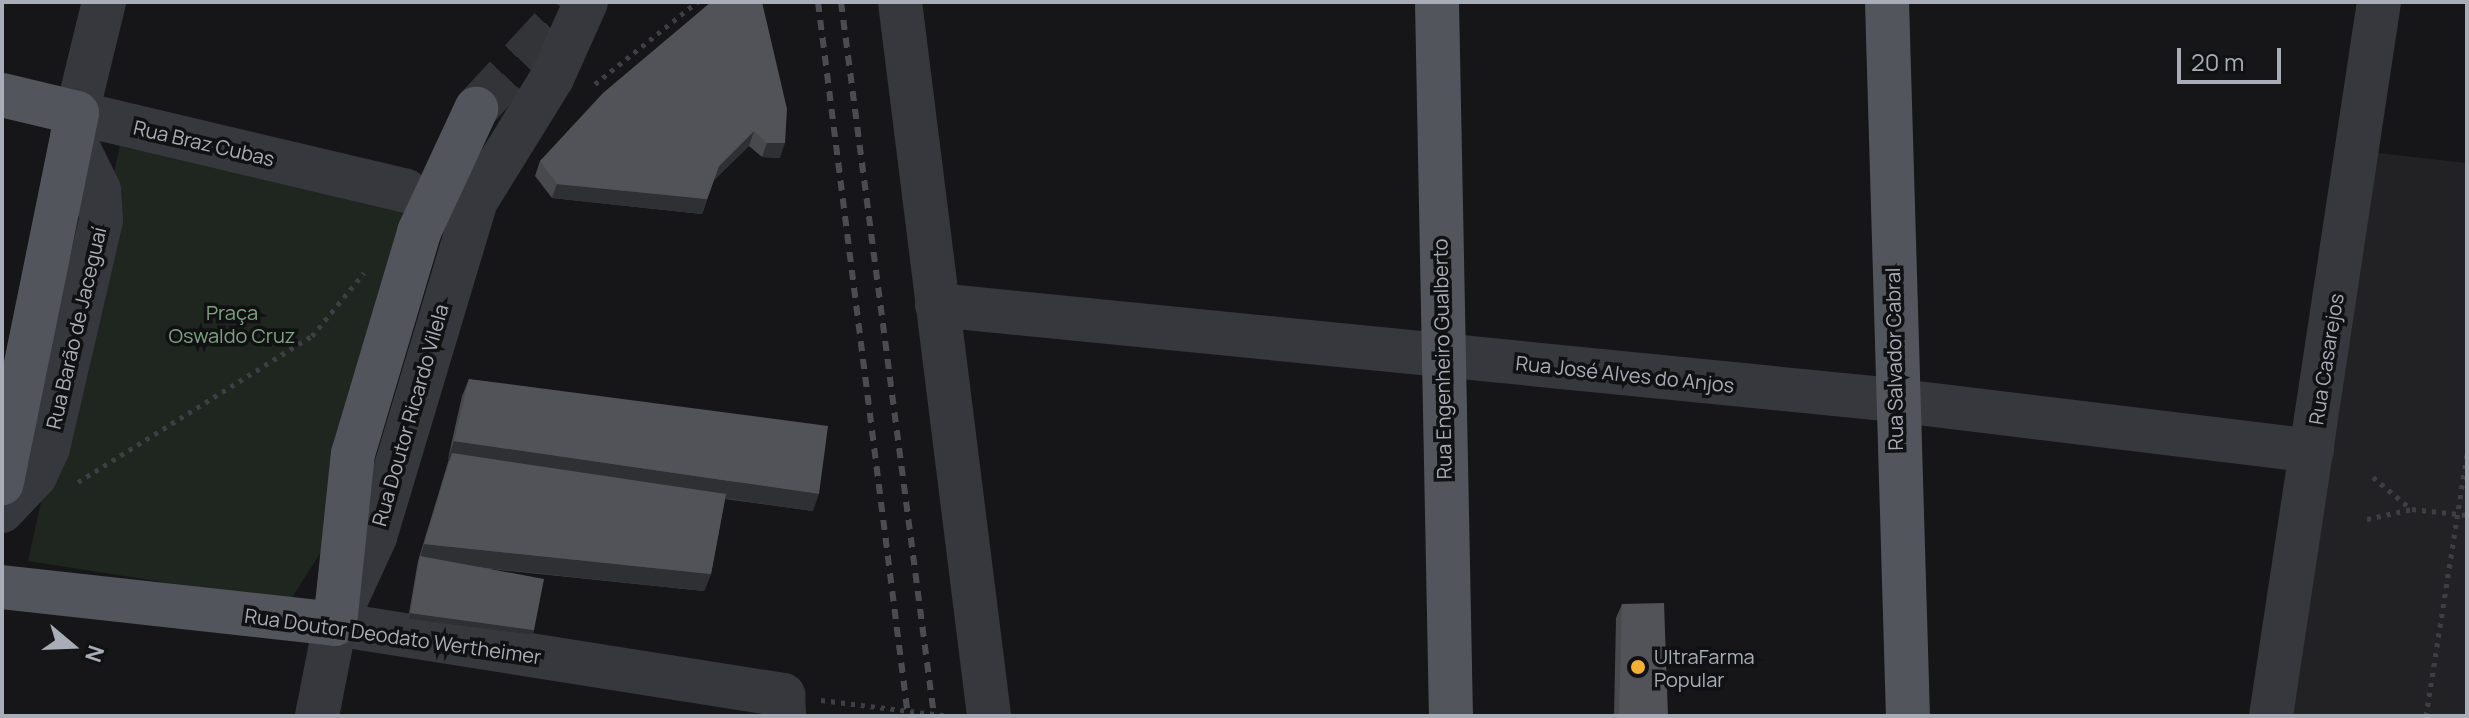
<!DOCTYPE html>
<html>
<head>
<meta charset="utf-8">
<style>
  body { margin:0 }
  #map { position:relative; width:2469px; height:718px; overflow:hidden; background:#161618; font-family:Manrope,sans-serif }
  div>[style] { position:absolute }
  .built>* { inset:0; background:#222225 }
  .green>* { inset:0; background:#1e261f }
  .major-tunnel>* { height:44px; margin-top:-22px; transform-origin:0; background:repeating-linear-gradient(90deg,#333438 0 44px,transparent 0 66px) }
  .path>* { height:5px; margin-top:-2.5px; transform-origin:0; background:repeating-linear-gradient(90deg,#3d3f44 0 4px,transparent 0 10px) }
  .minor>* { height:44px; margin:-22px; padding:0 22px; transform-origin:22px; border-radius:22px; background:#37383d }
  .major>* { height:44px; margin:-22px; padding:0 22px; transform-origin:22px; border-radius:22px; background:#53555c }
  .rail>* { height:6px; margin-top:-3px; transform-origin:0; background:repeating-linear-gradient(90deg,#4a4c52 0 10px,transparent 0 18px) }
  .wall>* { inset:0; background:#47494d }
  .shaded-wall>* { inset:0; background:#2f3033 }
  .building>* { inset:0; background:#525359 }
  .dots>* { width:22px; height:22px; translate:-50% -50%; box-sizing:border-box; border:4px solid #111113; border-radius:50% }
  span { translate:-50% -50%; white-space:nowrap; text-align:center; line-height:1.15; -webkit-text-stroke:7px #111113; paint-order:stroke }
  .street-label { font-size:20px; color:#a8adb8 }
  .park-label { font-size:20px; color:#7fa381 }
  .poi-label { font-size:20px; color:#a8adb8 }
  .left { translate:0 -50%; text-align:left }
  .frame { position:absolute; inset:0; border:4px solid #a8adb8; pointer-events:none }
  .north { position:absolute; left:32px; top:606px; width:80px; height:80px; -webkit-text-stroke:6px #111113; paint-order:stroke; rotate:109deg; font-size:22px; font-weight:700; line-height:32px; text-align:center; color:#a8adb8 }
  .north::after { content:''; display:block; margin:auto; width:28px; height:36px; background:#a8adb8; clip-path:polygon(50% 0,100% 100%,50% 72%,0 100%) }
  .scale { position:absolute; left:2177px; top:48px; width:104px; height:36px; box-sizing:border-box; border:4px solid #a8adb8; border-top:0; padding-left:10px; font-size:24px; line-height:28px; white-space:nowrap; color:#a8adb8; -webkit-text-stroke:6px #111113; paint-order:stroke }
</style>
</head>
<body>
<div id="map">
  <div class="built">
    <i style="clip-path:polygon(2378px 153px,2467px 163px,2467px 716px,2293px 716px)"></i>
  </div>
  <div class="green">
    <i style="clip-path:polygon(120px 145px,417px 213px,323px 549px,289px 602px,28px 561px)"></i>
  </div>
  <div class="major-tunnel">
    <i style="left:476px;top:109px;width:146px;rotate:-47.2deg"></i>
  </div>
  <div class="path">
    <i style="left:595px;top:84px;width:131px;rotate:-38.8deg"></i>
    <i style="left:2373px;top:477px;width:50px;rotate:40.1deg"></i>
    <i style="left:78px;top:482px;width:276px;rotate:-32deg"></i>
    <i style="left:312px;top:336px;width:82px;rotate:-50.5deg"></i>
    <i style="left:2367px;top:519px;width:46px;rotate:-12.5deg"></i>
    <i style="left:2412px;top:509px;width:55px;rotate:6.2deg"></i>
    <i style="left:821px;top:700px;width:130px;rotate:7.1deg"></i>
    <i style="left:2426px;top:716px;width:264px;rotate:-81.1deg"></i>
  </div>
  <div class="minor">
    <i style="left:104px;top:2px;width:114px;rotate:103.7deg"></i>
    <i style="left:77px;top:113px;width:338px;rotate:13.3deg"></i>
    <i style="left:900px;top:2px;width:720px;rotate:82.89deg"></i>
    <i style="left:937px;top:305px;width:961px;rotate:5.67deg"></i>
    <i style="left:1893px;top:400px;width:422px;rotate:6.9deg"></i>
    <i style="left:2px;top:511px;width:48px;rotate:-46.7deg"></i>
    <i style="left:35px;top:476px;width:31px;rotate:-65deg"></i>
    <i style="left:48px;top:448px;width:234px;rotate:-76.9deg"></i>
    <i style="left:101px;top:220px;width:30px;rotate:-94deg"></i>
    <i style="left:99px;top:190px;width:61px;rotate:-116.1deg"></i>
    <i style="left:335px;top:624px;width:454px;rotate:9deg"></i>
    <i style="left:783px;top:695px;width:21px;rotate:87deg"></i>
    <i style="left:317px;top:716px;width:94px;rotate:-78.9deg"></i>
    <i style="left:335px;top:624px;width:96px;rotate:-65.3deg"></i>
    <i style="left:375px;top:537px;width:351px;rotate:-73.3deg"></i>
    <i style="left:476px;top:201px;width:145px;rotate:-58.3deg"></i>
    <i style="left:552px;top:78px;width:83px;rotate:-65.9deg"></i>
    <i style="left:2271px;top:716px;width:722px;rotate:-81.4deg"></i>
  </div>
  <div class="major">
    <i style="left:1437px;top:2px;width:714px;rotate:88.88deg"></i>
    <i style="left:1887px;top:2px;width:714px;rotate:88.32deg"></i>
    <i style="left:2px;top:95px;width:77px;rotate:13.5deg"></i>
    <i style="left:77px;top:113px;width:378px;rotate:101.5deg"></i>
    <i style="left:2px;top:587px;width:335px;rotate:6.3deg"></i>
    <i style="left:335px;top:624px;width:171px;rotate:-84deg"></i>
    <i style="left:353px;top:454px;width:232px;rotate:-73.4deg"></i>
    <i style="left:419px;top:232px;width:136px;rotate:-65.1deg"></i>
  </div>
  <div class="rail">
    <i style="left:818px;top:2px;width:720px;rotate:82.82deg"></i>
    <i style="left:841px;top:2px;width:720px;rotate:82.58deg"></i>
  </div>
  <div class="wall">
    <i style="clip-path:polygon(711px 2px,780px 158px,762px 157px,749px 146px,714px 180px,702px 214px,552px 198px,535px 176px,540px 161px)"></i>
    <i style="clip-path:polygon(469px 379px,813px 511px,725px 499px,711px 574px,704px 591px,491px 569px,534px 630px,532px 635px,408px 619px,418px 561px,449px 459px,448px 459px,462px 396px)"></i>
    <i style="clip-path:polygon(1622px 604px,1668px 716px,1614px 716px,1616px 618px)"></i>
  </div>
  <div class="shaded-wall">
    <i style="clip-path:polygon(754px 131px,749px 146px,714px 180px,719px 166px)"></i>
    <i style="clip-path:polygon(767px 143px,785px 143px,780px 158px,762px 157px)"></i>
    <i style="clip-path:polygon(557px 184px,707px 199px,702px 214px,552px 198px)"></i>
    <i style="clip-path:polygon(454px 441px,819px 494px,813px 511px,448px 459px)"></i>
    <i style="clip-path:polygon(424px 544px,711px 574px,704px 591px,419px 561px)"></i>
    <i style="clip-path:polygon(410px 613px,534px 630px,532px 635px,408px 619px)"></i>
  </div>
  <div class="building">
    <i style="clip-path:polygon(711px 2px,762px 2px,787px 109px,785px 143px,767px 143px,754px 131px,719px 166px,707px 199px,557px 184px,540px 161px,603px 93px)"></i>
    <i style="clip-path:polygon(469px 379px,828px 426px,819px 494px,454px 441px)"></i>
    <i style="clip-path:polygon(452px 453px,726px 494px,711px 574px,424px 544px)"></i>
    <i style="clip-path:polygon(420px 556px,544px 579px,534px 630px,410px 613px)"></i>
    <i style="clip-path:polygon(1664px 603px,1668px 716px,1619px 716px,1622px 604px)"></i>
  </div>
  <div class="dots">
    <i style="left:1638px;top:667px;background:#f2b134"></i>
  </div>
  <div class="street-label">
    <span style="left:204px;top:143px;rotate:13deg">Rua Braz Cubas</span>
    <span style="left:76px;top:328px;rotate:-77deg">Rua Barão de Jaceguaí</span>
    <span style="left:1442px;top:359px;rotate:-91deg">Rua Engenheiro Gualberto</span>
    <span style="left:1894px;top:359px;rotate:-91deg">Rua Salvador Cabral</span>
    <span style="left:2326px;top:359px;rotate:-81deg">Rua Casarejos</span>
    <span style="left:1625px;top:374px;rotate:6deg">Rua José Alves do Anjos</span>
    <span style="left:410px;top:415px;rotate:-74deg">Rua Doutor Ricardo Vilela</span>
    <span style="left:393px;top:636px;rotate:8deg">Rua Doutor Deodato Wertheimer</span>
  </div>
  <div class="park-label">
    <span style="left:232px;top:324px">Praça<br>Oswaldo Cruz</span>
  </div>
  <div class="poi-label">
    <span class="left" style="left:1654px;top:668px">UltraFarma<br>Popular</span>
  </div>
  <div class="frame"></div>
  <div class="north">N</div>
  <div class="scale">20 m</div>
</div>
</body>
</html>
